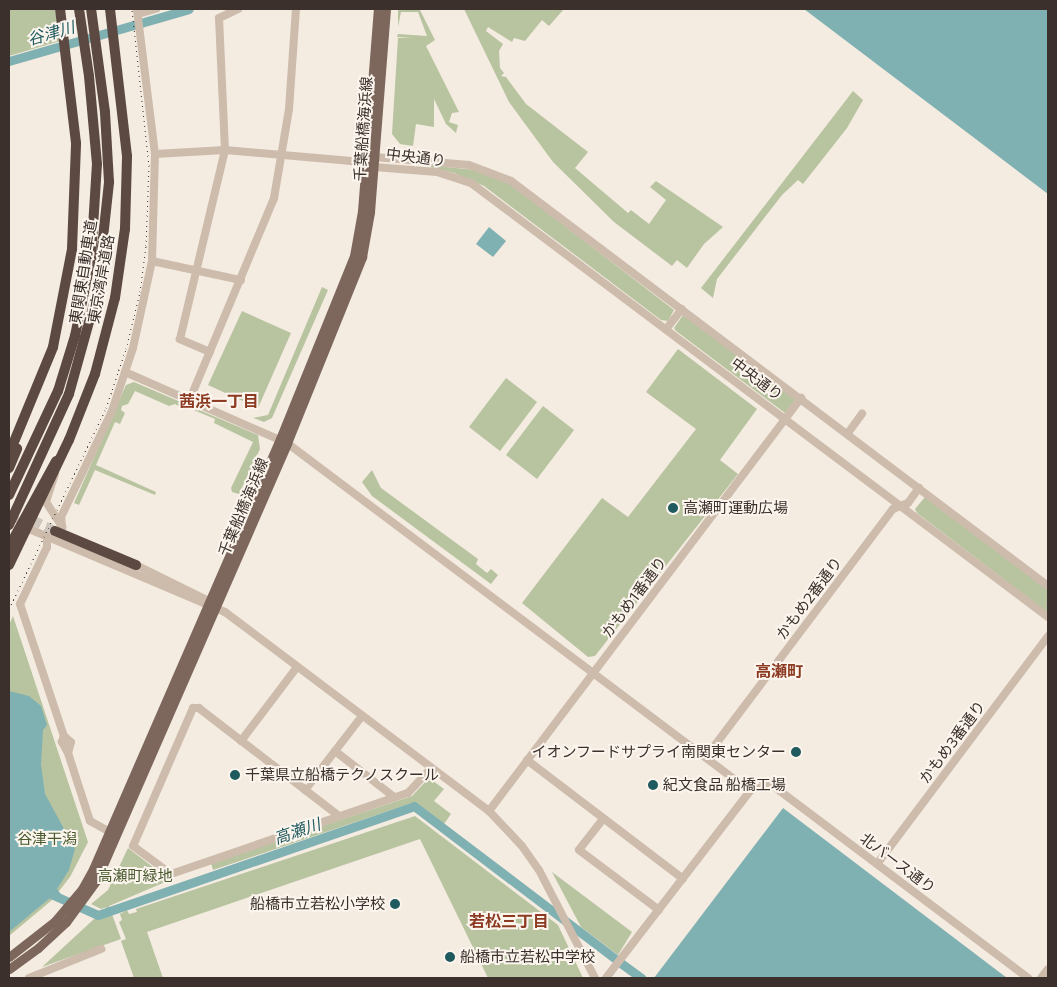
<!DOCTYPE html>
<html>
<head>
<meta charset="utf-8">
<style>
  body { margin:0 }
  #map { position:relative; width:1057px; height:987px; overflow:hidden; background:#f4ebe1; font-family:Commissioner,"Noto Sans JP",sans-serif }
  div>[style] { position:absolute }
  .green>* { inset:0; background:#b8c4a0 }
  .water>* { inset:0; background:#7fb0b2 }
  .river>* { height:9px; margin:-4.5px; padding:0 4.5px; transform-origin:4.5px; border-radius:4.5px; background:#7fb0b2 }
  .highway-tunnel>* { height:10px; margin-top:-5px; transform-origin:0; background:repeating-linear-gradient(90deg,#cfc6bd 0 10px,transparent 0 15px) }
  .minor>* { height:8px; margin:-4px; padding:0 4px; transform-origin:4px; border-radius:4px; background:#cdbbac }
  .major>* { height:9px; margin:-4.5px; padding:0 4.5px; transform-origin:4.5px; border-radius:4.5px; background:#7d675c }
  .highway>* { height:10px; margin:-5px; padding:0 5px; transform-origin:5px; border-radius:5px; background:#5c4a42 }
  .rail>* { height:1px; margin-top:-0.5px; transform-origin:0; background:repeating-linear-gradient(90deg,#3b302b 0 1px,transparent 0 5px) }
  .dots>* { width:14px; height:14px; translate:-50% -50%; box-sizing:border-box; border:2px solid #fbf5ee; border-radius:50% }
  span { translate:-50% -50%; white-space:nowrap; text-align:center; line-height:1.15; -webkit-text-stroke:4px #fbf5ee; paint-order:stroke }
  .street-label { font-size:15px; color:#3b302b }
  .poi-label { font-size:15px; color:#3b302b }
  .left { translate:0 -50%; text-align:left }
  .right { translate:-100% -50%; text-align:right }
  .park-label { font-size:15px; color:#4a5a2e }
  .water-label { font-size:16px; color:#1f5a5e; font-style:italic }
  .neighbourhood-label { font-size:16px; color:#8c3b22; font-weight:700 }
  .frame { position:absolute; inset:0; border:10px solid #3b302b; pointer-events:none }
</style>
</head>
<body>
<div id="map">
  <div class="green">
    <i style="clip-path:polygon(9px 9px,55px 9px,60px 41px,9px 56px)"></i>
    <i style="clip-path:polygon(464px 9px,564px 9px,549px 26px,542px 20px,525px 41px,514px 38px,512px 42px,488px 27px,486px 31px,503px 44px,499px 51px,500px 68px,504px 73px,501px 76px,506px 77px,526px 104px,588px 152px,575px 168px,628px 213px,631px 210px,649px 224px,666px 200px,650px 187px,656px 181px,723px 227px,704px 244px,687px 268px,677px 260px,672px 266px,614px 222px,553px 162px,509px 102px)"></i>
    <i style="clip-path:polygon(398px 10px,420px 10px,435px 40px,426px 46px,459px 112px,452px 113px,449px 122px,458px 125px,456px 133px,446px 124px,434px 99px,434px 127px,416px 124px,413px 146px,400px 144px,392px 134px,398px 38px,412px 38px,397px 37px,398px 34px,427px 36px,418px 12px,401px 12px,398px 27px)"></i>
    <i style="clip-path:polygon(853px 91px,863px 100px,847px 128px,803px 184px,798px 180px,782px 195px,717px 279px,713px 298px,701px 288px)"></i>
    <i style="clip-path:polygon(418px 164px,475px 170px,509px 183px,674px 310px,668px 321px,661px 320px,484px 186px,454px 173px)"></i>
    <i style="clip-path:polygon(322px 287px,328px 290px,272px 418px,264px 422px,253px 418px,268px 415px)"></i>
    <i style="clip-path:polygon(242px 311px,291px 333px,258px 408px,208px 385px)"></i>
    <i style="clip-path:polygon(683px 315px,796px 399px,785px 413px,676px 331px,674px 328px)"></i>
    <i style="clip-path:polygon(678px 349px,757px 409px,720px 460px,738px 474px,595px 656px,588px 657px,522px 603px,602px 498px,628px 517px,696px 429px,646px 392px)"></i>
    <i style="clip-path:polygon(506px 378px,537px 402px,500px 451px,469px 427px)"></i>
    <i style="clip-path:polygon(134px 382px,258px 435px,260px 449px,239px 494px,232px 492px,231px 488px,253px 442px,214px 423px,215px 419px,189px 408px,186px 410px,175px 404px,169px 406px,135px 391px,128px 404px,122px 406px,121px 410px,125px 413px,120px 424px,115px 422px,96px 465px,156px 492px,155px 495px,95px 470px,79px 505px,74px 503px,126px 385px)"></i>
    <i style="clip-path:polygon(543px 406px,574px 430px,537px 479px,506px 455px)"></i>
    <i style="clip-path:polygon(372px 470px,381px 488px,478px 559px,476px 564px,487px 573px,491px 569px,498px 575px,491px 584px,372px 496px,362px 482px)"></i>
    <i style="clip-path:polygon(925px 497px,1048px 589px,1048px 613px,917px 513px,915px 509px)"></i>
    <i style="clip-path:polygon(13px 616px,88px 842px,70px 877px,52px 900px,9px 936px,9px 625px)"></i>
    <i style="clip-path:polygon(429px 778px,444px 789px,434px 801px,451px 814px,444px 824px,415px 802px,213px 870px,211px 863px,412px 796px)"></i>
    <i style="clip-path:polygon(415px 816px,558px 925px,583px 978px,488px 978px,420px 839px,147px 932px,163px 978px,134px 978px,121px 941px,126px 939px,119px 922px,122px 920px,120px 914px,127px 910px,129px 914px,137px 912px,136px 909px)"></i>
    <i style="clip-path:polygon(128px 848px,170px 880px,109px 906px,121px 939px,42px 967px,107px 907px,101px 909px,91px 904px,108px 890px)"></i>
    <i style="clip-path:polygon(552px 872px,632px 932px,618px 955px,581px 927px)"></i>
  </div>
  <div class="water">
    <i style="clip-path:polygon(804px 9px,1048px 9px,1048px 194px,977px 140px)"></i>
    <i style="clip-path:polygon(489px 227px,506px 241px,493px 257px,476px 244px)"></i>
    <i style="clip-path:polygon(9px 691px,29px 696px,41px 706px,47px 725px,43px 730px,41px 764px,45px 794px,75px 849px,69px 870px,57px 889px,63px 897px,58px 902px,50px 898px,9px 932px)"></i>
    <i style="clip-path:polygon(783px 808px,1007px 978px,654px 978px)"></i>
  </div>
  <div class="river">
    <i style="left:9px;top:61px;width:187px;rotate:-16.1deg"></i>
    <i style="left:51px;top:894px;width:51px;rotate:24.1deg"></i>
    <i style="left:98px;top:915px;width:334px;rotate:-19deg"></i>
    <i style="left:414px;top:806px;width:251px;rotate:37.2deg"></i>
    <i style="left:618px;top:961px;width:29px;rotate:36deg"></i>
  </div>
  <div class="highway-tunnel">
    <i style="left:9px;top:517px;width:23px;rotate:7deg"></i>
    <i style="left:32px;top:520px;width:25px;rotate:26deg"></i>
  </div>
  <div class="minor">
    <i style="left:138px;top:14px;width:19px;rotate:-16deg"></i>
    <i style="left:155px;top:154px;width:70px;rotate:-3.3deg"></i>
    <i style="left:225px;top:150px;width:127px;rotate:5deg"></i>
    <i style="left:352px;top:161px;width:23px;rotate:15deg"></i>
    <i style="left:374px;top:167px;width:63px;rotate:4.5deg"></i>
    <i style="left:437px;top:172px;width:36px;rotate:18deg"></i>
    <i style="left:471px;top:183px;width:722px;rotate:36.95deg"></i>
    <i style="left:370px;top:160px;width:5px;rotate:-37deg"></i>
    <i style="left:374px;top:157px;width:95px;rotate:4.8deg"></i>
    <i style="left:469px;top:165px;width:45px;rotate:20.9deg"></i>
    <i style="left:511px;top:181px;width:673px;rotate:37.02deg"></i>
    <i style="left:152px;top:261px;width:91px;rotate:12.1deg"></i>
    <i style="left:667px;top:328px;width:24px;rotate:-52deg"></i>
    <i style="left:210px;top:352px;width:33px;rotate:-157deg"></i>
    <i style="left:180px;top:339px;width:194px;rotate:-76.6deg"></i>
    <i style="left:225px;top:150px;width:132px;rotate:-92.6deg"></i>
    <i style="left:219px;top:18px;width:21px;rotate:-25deg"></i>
    <i style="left:125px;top:372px;width:177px;rotate:23.7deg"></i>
    <i style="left:287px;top:443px;width:579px;rotate:36.93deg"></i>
    <i style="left:190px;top:399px;width:218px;rotate:-67.3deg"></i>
    <i style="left:274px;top:198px;width:90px;rotate:-80.4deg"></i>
    <i style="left:289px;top:109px;width:100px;rotate:-86deg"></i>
    <i style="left:848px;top:433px;width:24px;rotate:-54deg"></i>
    <i style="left:55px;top:474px;width:29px;rotate:108deg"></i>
    <i style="left:46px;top:502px;width:30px;rotate:57deg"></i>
    <i style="left:62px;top:526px;width:9px;rotate:-96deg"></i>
    <i style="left:61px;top:517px;width:118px;rotate:-64.3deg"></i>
    <i style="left:112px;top:411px;width:66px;rotate:-71.6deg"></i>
    <i style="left:133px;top:348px;width:89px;rotate:-77.7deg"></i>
    <i style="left:152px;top:261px;width:107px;rotate:-88.4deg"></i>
    <i style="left:155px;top:154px;width:146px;rotate:-97.1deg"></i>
    <i style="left:27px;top:528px;width:215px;rotate:23deg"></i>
    <i style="left:225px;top:612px;width:331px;rotate:37deg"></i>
    <i style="left:489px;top:811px;width:48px;rotate:46.7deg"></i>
    <i style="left:522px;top:846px;width:29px;rotate:55deg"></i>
    <i style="left:539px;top:870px;width:122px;rotate:62.6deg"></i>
    <i style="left:47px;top:537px;width:10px;rotate:90deg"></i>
    <i style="left:47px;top:547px;width:63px;rotate:115.3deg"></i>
    <i style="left:20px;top:604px;width:139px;rotate:71.6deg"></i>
    <i style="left:132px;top:563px;width:90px;rotate:26.3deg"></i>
    <i style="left:64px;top:736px;width:9px;rotate:41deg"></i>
    <i style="left:71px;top:742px;width:11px;rotate:105deg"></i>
    <i style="left:68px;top:753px;width:13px;rotate:-119deg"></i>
    <i style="left:62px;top:742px;width:6px;rotate:-72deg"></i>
    <i style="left:241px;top:741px;width:93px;rotate:-52.9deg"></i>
    <i style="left:335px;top:751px;width:75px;rotate:37.9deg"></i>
    <i style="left:68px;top:753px;width:71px;rotate:72.1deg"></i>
    <i style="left:90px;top:821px;width:26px;rotate:29deg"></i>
    <i style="left:706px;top:757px;width:311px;rotate:-53deg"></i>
    <i style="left:893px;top:509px;width:16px;rotate:-22deg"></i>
    <i style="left:908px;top:503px;width:19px;rotate:-54deg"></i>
    <i style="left:527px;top:760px;width:196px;rotate:37.3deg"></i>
    <i style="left:305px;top:790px;width:93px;rotate:-52.4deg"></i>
    <i style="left:489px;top:811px;width:518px;rotate:-52.93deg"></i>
    <i style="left:339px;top:816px;width:177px;rotate:-142.4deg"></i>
    <i style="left:199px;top:708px;width:6px;rotate:180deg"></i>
    <i style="left:193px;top:708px;width:150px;rotate:113.5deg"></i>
    <i style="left:133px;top:846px;width:47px;rotate:36.4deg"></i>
    <i style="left:171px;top:874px;width:250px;rotate:-18.9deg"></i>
    <i style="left:408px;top:793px;width:34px;rotate:-47deg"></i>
    <i style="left:603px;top:819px;width:39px;rotate:128deg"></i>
    <i style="left:579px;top:850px;width:100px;rotate:36.9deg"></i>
    <i style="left:877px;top:864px;width:285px;rotate:-53.1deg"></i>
    <i style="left:29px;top:978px;width:78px;rotate:-21.9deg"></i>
    <i style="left:606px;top:978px;width:236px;rotate:-52.4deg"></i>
    <i style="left:750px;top:791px;width:16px;rotate:-35deg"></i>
    <i style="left:763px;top:782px;width:9px;rotate:18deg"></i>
    <i style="left:772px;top:785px;width:321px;rotate:37deg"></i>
    <i style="left:1041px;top:978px;width:11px;rotate:-52deg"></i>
  </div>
  <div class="major">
    <i style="left:9px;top:957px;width:58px;rotate:-38deg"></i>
    <i style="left:55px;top:921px;width:42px;rotate:-49.8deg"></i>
    <i style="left:82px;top:889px;width:23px;rotate:-61deg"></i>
    <i style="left:93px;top:869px;width:469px;rotate:-66.5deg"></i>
    <i style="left:280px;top:439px;width:197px;rotate:-68deg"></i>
    <i style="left:354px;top:256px;width:46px;rotate:-79.9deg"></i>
    <i style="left:362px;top:211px;width:203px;rotate:-85.5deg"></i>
    <i style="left:9px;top:969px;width:36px;rotate:-36deg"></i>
    <i style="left:38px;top:948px;width:38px;rotate:-43deg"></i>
    <i style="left:66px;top:922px;width:51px;rotate:-53.8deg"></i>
    <i style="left:96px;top:881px;width:478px;rotate:-66.4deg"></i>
    <i style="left:287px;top:443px;width:201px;rotate:-68deg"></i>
    <i style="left:362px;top:257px;width:46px;rotate:-79.9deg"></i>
    <i style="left:370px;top:212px;width:204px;rotate:-85.5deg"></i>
  </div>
  <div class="highway">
    <i style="left:9px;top:454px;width:116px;rotate:-67.6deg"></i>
    <i style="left:53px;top:347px;width:100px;rotate:-79deg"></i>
    <i style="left:72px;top:249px;width:106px;rotate:-87.8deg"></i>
    <i style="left:76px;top:143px;width:135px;rotate:-96.8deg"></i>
    <i style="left:9px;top:468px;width:21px;rotate:-67deg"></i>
    <i style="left:9px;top:495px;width:115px;rotate:-64.8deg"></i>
    <i style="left:58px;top:391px;width:58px;rotate:-72.8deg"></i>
    <i style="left:75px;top:336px;width:79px;rotate:-78.3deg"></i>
    <i style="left:91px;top:259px;width:95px;rotate:-86.4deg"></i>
    <i style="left:97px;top:164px;width:88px;rotate:-95.2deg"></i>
    <i style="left:89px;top:76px;width:68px;rotate:-98.5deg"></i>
    <i style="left:9px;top:525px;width:144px;rotate:-65.4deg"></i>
    <i style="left:69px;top:394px;width:105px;rotate:-74.5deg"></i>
    <i style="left:97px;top:293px;width:112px;rotate:-83.8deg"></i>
    <i style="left:109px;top:182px;width:70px;rotate:-93.3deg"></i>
    <i style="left:105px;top:112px;width:104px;rotate:-97.7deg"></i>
    <i style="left:55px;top:531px;width:88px;rotate:22.8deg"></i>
    <i style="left:9px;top:547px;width:98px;rotate:-61.3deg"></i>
    <i style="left:9px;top:565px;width:139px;rotate:-64.4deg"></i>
    <i style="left:69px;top:440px;width:71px;rotate:-68.5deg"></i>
    <i style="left:95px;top:374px;width:79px;rotate:-75.3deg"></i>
    <i style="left:115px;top:298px;width:70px;rotate:-81.8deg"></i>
    <i style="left:125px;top:229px;width:73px;rotate:-88.4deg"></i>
    <i style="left:127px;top:156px;width:148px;rotate:-96.6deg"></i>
  </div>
  <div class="rail">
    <i style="left:9px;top:609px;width:223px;rotate:-64.2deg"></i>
    <i style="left:106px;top:408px;width:62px;rotate:-71.3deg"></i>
    <i style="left:126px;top:349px;width:59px;rotate:-76.2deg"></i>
    <i style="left:140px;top:292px;width:46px;rotate:-82.6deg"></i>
    <i style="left:146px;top:246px;width:80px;rotate:-87.9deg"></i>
    <i style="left:149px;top:166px;width:158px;rotate:-96.2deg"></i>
  </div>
  <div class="dots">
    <i style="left:673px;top:508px;background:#1f5a5e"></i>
    <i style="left:796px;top:752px;background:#1f5a5e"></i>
    <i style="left:235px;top:775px;background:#1f5a5e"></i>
    <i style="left:653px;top:785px;background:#1f5a5e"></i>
    <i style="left:395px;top:904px;background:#1f5a5e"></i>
    <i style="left:450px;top:957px;background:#1f5a5e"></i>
  </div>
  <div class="street-label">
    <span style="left:363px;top:129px;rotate:-86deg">千葉船橋海浜線</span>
    <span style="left:416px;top:157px;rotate:7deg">中央通り</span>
    <span style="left:83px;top:272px;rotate:-81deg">東関東自動車道</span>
    <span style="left:101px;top:279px;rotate:-80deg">東京湾岸道路</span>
    <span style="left:757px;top:379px;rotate:37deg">中央通り</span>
    <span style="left:243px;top:507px;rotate:-67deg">千葉船橋海浜線</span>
    <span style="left:634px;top:597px;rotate:-53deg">かもめ1番通り</span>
    <span style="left:809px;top:598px;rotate:-53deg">かもめ2番通り</span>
    <span style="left:952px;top:742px;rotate:-53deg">かもめ3番通り</span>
    <span style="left:898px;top:863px;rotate:37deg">北バース通り</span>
  </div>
  <div class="poi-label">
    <span class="left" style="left:683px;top:508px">高瀬町運動広場</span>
    <span class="right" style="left:786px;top:752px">イオンフードサプライ南関東センター</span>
    <span class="left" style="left:245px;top:775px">千葉県立船橋テクノスクール</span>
    <span class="left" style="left:663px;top:785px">紀文食品 船橋工場</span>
    <span class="right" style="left:385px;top:904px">船橋市立若松小学校</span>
    <span class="left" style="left:460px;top:957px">船橋市立若松中学校</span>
  </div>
  <div class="park-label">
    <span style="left:47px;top:839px">谷津干潟</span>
    <span style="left:135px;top:876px">高瀬町緑地</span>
  </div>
  <div class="water-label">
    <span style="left:51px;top:33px;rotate:-16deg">谷津川</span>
    <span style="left:297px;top:831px;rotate:-19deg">高瀬川</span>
  </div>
  <div class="neighbourhood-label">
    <span style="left:219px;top:401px">茜浜一丁目</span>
    <span style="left:779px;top:671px">高瀬町</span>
    <span style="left:509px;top:921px">若松三丁目</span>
  </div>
  <div class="frame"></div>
</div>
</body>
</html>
